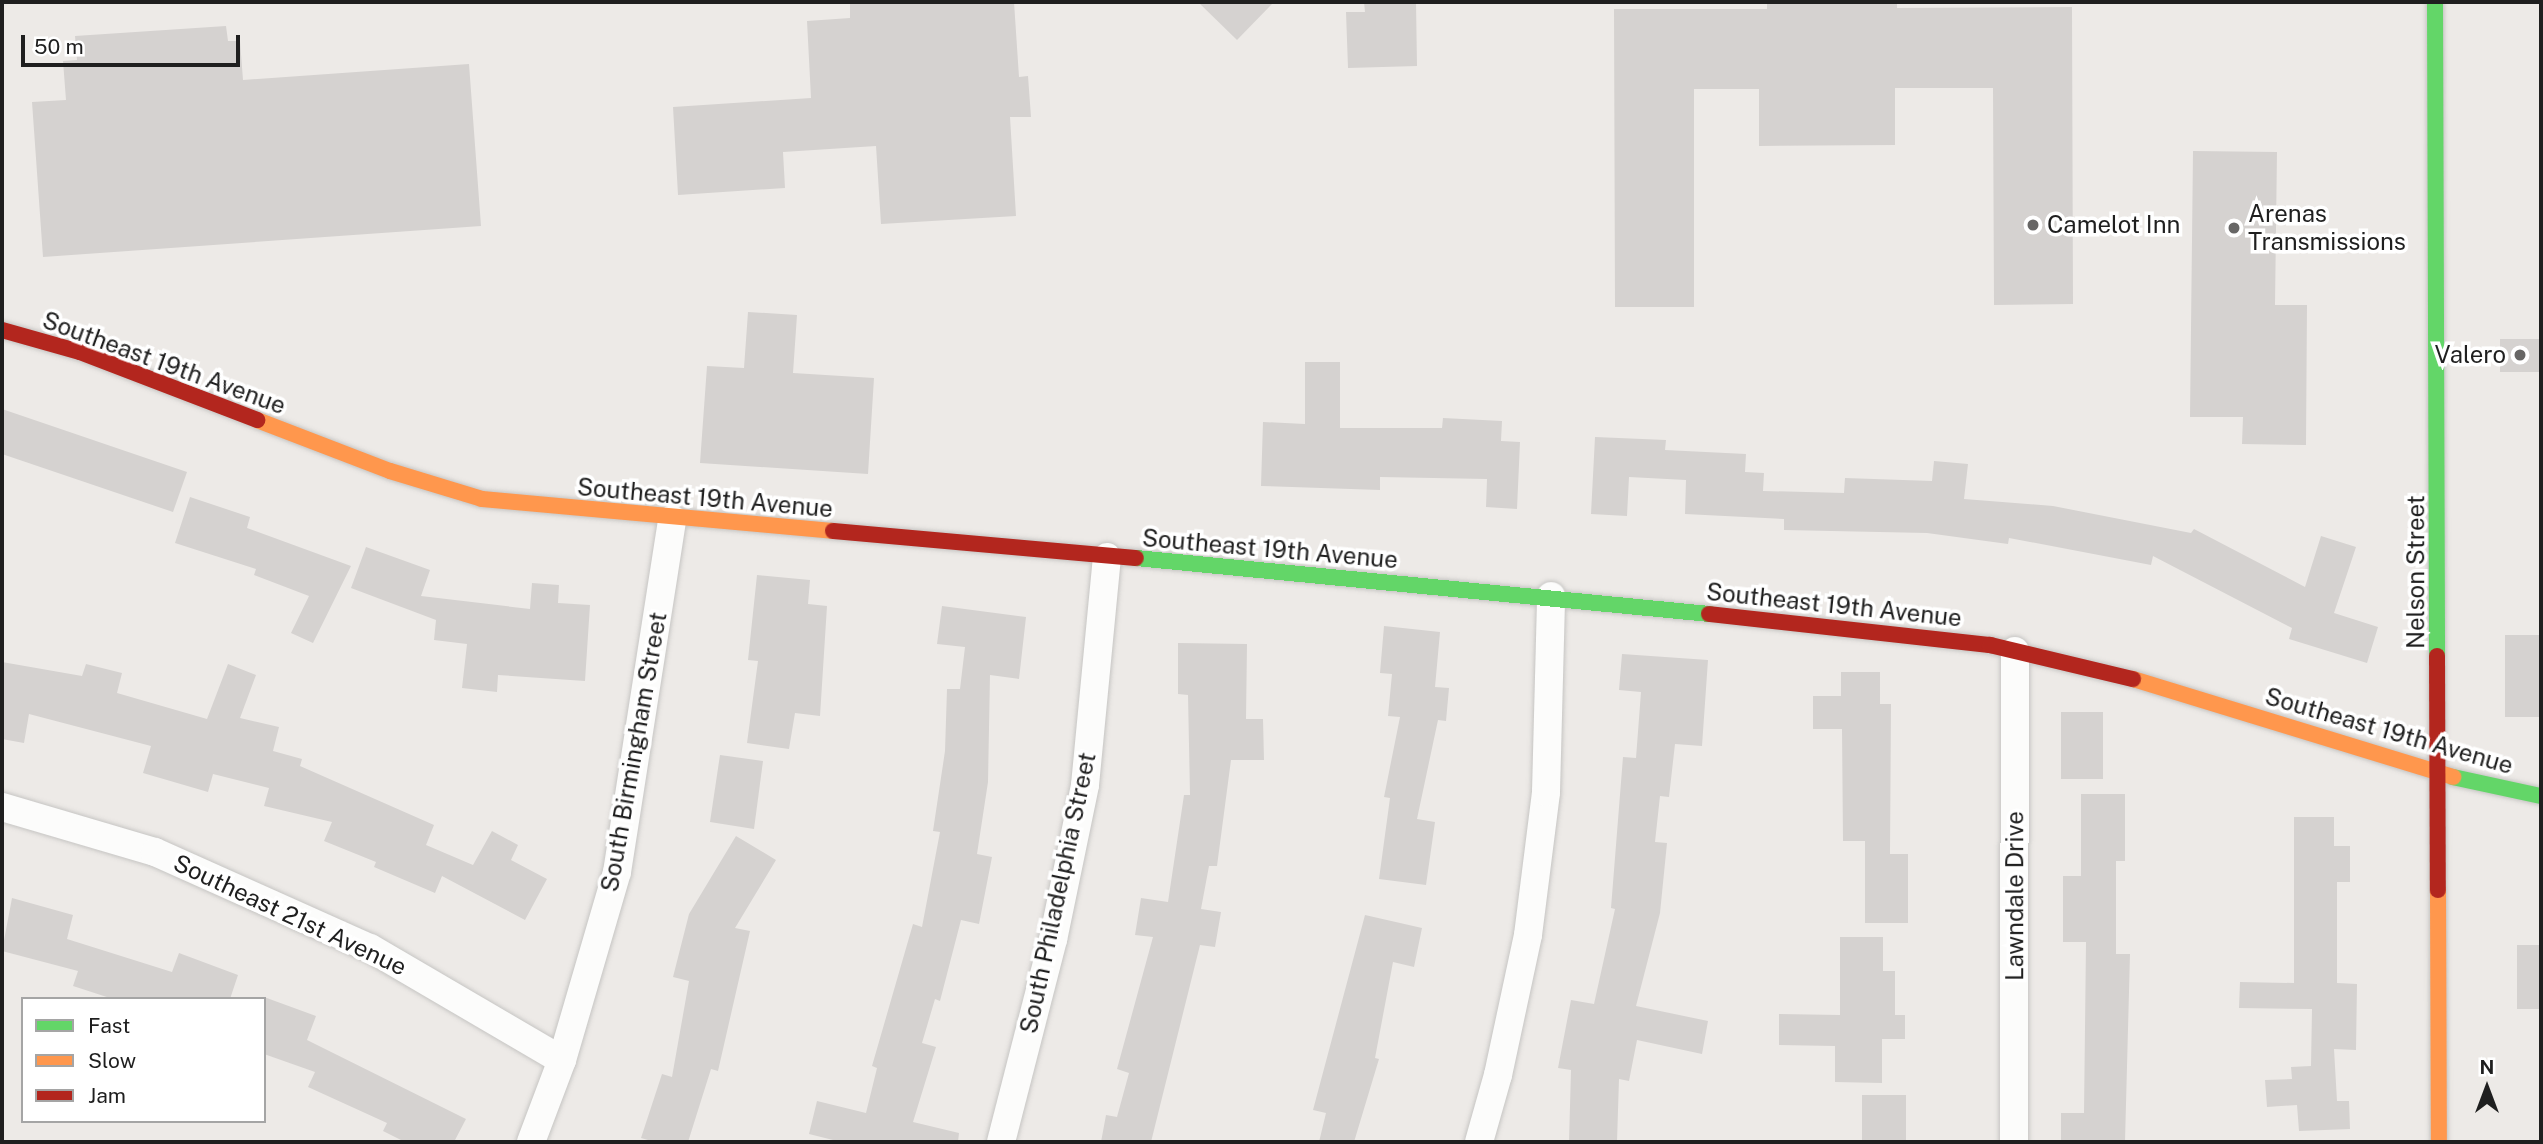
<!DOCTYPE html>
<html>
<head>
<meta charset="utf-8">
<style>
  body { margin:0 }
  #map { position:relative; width:2543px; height:1144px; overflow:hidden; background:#edeae7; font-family:"Public Sans",sans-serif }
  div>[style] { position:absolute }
  .building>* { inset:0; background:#d5d2d0 }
  .roads { filter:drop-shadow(0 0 2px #c6c5c3) drop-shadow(0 0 2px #c6c5c3) }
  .street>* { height:28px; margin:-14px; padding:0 14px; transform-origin:14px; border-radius:14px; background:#fcfcfb }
  .fast>* { height:16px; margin:-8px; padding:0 8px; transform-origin:8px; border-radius:8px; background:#63d668 }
  .slow>* { height:16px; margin:-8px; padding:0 8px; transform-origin:8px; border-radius:8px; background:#ff974d }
  .jam>* { height:16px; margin:-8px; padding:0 8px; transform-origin:8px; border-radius:8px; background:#b3261e }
  .dots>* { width:19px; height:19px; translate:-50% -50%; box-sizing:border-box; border:4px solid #fff; border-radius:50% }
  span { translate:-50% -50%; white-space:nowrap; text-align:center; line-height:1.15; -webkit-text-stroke:7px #fff; paint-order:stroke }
  .poi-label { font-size:24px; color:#1f1f1f }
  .left { translate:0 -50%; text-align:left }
  .right { translate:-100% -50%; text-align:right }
  .street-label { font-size:24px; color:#1f1f1f }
  .frame { position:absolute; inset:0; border:4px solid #1f1f1f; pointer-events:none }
  .legend { position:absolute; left:21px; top:997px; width:245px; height:126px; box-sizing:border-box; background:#fff; border:2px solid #a5a5a5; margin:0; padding:9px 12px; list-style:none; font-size:21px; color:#1f1f1f }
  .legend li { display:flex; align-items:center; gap:14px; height:35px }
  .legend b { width:35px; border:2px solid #a5a5a5 }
  .north { position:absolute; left:2452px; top:1053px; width:70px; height:70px; -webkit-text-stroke:5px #fff; paint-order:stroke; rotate:0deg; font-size:19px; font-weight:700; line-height:28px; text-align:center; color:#1f1f1f }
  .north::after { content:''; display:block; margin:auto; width:24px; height:32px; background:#1f1f1f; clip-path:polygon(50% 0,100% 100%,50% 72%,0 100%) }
  .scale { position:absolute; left:21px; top:35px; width:219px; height:32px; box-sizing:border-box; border:4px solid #1f1f1f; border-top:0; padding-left:9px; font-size:21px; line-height:24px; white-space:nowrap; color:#1f1f1f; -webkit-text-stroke:5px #fff; paint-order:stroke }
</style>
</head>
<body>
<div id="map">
  <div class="building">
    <i style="clip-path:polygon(850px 2px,1014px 2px,1019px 77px,1028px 76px,1031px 117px,1010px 117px,1016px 216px,881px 224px,876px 146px,783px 152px,785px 188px,678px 195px,673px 107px,811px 98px,807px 21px,850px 18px)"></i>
    <i style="clip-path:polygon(1198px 2px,1274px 2px,1237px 40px)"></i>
    <i style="clip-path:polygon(1364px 2px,1416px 2px,1417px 66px,1348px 68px,1346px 12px,1365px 12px)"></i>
    <i style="clip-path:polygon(1767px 2px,1897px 2px,1897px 8px,2072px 7px,2073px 304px,1994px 305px,1993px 88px,1895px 88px,1895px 145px,1759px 146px,1759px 89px,1694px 89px,1694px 307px,1615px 307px,1614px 9px,1767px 9px)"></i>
    <i style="clip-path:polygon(226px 26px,228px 41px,240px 41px,243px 80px,469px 64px,481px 226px,43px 257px,32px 102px,66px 100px,63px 61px,77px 60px,75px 36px)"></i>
    <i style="clip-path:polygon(2193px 151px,2277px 152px,2275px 305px,2307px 305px,2306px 445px,2242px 444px,2243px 417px,2190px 417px)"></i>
    <i style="clip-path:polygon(748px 312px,797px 315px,793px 373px,874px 378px,868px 474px,700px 463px,707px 366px,744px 368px)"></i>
    <i style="clip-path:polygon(2500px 339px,2541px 339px,2541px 372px,2500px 372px)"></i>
    <i style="clip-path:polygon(1305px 362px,1340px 362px,1340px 428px,1442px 428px,1443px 418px,1502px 421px,1501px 441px,1520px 442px,1517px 509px,1486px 507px,1487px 479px,1380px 477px,1380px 490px,1261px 486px,1263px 422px,1305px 424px)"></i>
    <i style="clip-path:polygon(2px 409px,187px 472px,173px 512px,2px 454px)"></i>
    <i style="clip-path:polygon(1595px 437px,1666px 440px,1665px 450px,1746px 454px,1745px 472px,1764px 473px,1763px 491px,1844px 493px,1845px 478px,1932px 481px,1934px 461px,1968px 464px,1964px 499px,2053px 506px,2191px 533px,2194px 529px,2305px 587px,2321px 536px,2356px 547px,2334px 613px,2378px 627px,2367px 663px,2289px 639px,2292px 628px,2153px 556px,2151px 565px,2009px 538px,2008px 544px,1927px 533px,1784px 530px,1784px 519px,1685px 514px,1686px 480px,1629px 477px,1627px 516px,1591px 514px)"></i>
    <i style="clip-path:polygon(190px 497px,250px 517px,247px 528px,351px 566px,313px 643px,291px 633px,309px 596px,254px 575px,256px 569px,175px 543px)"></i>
    <i style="clip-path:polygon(366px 547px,430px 570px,421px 596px,530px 609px,532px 583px,559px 585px,558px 603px,590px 605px,585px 681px,498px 675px,497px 692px,462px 688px,467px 644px,434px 640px,436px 620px,351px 588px)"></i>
    <i style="clip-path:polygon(757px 575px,810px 580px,808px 604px,827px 606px,820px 716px,795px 713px,789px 749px,747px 743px,758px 661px,748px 660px)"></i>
    <i style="clip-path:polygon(942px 606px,1026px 617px,1019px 679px,990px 675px,988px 782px,977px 854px,992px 857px,979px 924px,961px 920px,940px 1001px,935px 999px,922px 1043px,936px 1047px,913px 1122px,959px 1133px,958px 1142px,841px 1142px,809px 1134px,817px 1101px,866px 1113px,877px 1068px,872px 1066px,913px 924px,922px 927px,940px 832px,933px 831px,945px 751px,947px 689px,960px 689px,965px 647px,937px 644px)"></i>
    <i style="clip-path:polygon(1384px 626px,1440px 632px,1435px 687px,1449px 688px,1446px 721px,1438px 720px,1417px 819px,1435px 822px,1426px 885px,1379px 879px,1390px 798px,1384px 797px,1400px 717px,1388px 716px,1392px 674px,1380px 673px)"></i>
    <i style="clip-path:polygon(2505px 635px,2540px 635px,2541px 717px,2505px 717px)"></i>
    <i style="clip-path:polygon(1178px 643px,1247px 644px,1246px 719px,1263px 719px,1264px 760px,1231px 760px,1217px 866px,1209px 866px,1201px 909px,1221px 912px,1215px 947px,1200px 945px,1151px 1142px,1101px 1142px,1106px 1115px,1117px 1117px,1129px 1073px,1117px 1069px,1153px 937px,1135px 935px,1141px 898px,1168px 902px,1184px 795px,1190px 795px,1188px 695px,1178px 694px)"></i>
    <i style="clip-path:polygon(1622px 654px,1708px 660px,1702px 746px,1675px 744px,1669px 797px,1660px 796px,1655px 842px,1667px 843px,1660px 913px,1636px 1006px,1708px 1021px,1702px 1054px,1637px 1040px,1629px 1081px,1619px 1079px,1617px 1142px,1569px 1142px,1571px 1070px,1558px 1068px,1571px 1000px,1594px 1004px,1615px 909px,1611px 908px,1623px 757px,1636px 758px,1641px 692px,1619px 690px)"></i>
    <i style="clip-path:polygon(2px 662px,82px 676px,86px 664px,122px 673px,117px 693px,207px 719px,228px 664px,256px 675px,240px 718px,279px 727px,273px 751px,302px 759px,300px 766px,434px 825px,426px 845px,473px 865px,492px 831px,518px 845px,511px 860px,547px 879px,525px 920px,442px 876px,435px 893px,374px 867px,376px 862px,324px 841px,332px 822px,264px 806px,269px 788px,213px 774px,208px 792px,143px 773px,151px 746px,29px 714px,24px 743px,2px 739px)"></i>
    <i style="clip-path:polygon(1841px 672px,1880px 672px,1880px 704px,1891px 704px,1890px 854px,1908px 854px,1908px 923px,1865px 923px,1865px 841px,1843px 841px,1842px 729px,1813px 729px,1813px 696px,1841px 696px)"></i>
    <i style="clip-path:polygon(2061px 712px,2103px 712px,2103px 779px,2061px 779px)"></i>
    <i style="clip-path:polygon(720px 755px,763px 761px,754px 829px,710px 822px)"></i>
    <i style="clip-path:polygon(2081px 794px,2125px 794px,2125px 861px,2116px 861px,2116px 954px,2130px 954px,2125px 1142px,2061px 1142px,2061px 1113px,2084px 1113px,2086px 942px,2063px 942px,2063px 876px,2081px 876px)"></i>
    <i style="clip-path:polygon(2294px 817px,2334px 817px,2334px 846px,2350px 846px,2350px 882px,2337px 882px,2337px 983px,2357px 984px,2356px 1050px,2334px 1049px,2337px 1101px,2349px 1101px,2350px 1129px,2299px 1131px,2297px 1105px,2267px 1107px,2265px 1080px,2292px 1079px,2291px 1067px,2311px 1066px,2312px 1009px,2239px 1008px,2240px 982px,2294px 983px)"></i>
    <i style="clip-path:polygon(736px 836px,776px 860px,735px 928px,750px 931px,718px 1071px,711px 1069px,688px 1142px,655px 1142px,641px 1138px,662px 1074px,672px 1077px,689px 981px,673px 977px,689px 914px)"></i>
    <i style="clip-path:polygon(12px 898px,73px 915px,67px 939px,172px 972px,179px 953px,238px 975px,230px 999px,113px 999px,73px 986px,78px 971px,2px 951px)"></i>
    <i style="clip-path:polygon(1365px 915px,1422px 928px,1414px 967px,1393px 962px,1375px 1058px,1379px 1059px,1354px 1142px,1319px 1142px,1326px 1113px,1313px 1110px)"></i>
    <i style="clip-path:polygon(1840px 937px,1883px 937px,1883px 971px,1895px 971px,1895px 1015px,1905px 1015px,1905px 1039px,1882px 1039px,1882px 1083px,1835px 1082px,1835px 1046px,1779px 1045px,1779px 1014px,1840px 1015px)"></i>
    <i style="clip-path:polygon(2517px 945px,2541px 945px,2541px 1009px,2517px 1009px)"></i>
    <i style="clip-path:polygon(264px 997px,316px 1016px,307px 1040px,466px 1119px,454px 1142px,405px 1142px,383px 1131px,387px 1123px,308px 1087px,315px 1072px,264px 1054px)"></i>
    <i style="clip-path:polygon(1862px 1095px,1906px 1095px,1906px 1142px,1862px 1142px)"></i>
  </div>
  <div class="roads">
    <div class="street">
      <i style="left:2px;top:807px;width:159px;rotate:16.4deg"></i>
      <i style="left:155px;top:852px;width:235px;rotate:24.1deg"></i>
      <i style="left:370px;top:948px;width:222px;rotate:30.3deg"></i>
      <i style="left:531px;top:1142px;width:88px;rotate:-69.3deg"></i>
      <i style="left:562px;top:1060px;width:196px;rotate:-73.7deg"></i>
      <i style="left:617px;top:872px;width:357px;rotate:-81.1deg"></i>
      <i style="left:1001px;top:1142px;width:209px;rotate:-75.6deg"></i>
      <i style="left:1053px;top:940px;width:158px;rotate:-78.3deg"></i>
      <i style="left:1085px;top:785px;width:229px;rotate:-84.5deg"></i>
      <i style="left:1479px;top:1142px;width:70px;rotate:-74.2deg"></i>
      <i style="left:1498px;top:1075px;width:143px;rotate:-77.9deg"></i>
      <i style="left:1528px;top:935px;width:144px;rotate:-82.8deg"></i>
      <i style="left:1546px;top:792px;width:196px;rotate:-88.5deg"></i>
      <i style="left:2014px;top:1142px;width:491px;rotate:-89.9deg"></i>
    </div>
    <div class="fast">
      <i style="left:2435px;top:2px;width:654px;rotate:89.82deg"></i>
      <i style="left:1136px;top:558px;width:576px;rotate:5.58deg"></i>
      <i style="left:2453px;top:777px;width:90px;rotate:12.2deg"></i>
    </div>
    <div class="slow">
      <i style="left:257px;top:420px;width:142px;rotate:21deg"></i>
      <i style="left:390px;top:471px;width:96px;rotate:16.9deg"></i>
      <i style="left:482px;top:499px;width:352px;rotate:5.2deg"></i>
      <i style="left:2133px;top:679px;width:335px;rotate:17deg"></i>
      <i style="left:2438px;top:890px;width:252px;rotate:89.8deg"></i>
    </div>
    <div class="jam">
      <i style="left:2px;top:330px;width:81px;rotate:15.8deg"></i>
      <i style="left:80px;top:352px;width:190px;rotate:21deg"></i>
      <i style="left:833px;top:531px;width:304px;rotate:5.1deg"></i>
      <i style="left:1709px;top:614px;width:283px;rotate:6.3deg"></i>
      <i style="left:1990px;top:645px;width:147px;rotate:13.4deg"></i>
      <i style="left:2437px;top:656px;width:234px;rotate:89.8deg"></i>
    </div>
  </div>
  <div class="dots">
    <i style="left:2033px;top:225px;background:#676665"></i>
    <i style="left:2234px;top:228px;background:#676665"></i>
    <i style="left:2520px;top:355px;background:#676665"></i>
  </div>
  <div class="poi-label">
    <span class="left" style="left:2248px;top:228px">Arenas<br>Transmissions</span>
    <span class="left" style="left:2047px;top:225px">Camelot Inn</span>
    <span class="right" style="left:2506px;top:355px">Valero</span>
  </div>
  <div class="street-label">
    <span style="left:164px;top:363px;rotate:20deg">Southeast 19th Avenue</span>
    <span style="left:705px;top:498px;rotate:5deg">Southeast 19th Avenue</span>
    <span style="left:1270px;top:549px;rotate:5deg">Southeast 19th Avenue</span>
    <span style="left:2416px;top:572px;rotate:-90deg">Nelson Street</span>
    <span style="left:1834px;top:605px;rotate:6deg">Southeast 19th Avenue</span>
    <span style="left:2389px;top:731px;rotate:16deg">Southeast 19th Avenue</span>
    <span style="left:634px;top:752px;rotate:-80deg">South Birmingham Street</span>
    <span style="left:1058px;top:893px;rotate:-78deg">South Philadelphia Street</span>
    <span style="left:2015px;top:896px;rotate:-90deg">Lawndale Drive</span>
    <span style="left:290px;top:915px;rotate:25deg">Southeast 21st Avenue</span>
  </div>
  <div class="frame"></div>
  <ul class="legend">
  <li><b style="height:9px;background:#63d668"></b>Fast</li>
  <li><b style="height:9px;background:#ff974d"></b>Slow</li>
  <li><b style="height:9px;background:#b3261e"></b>Jam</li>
  </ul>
  <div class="north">N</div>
  <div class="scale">50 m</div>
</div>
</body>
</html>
